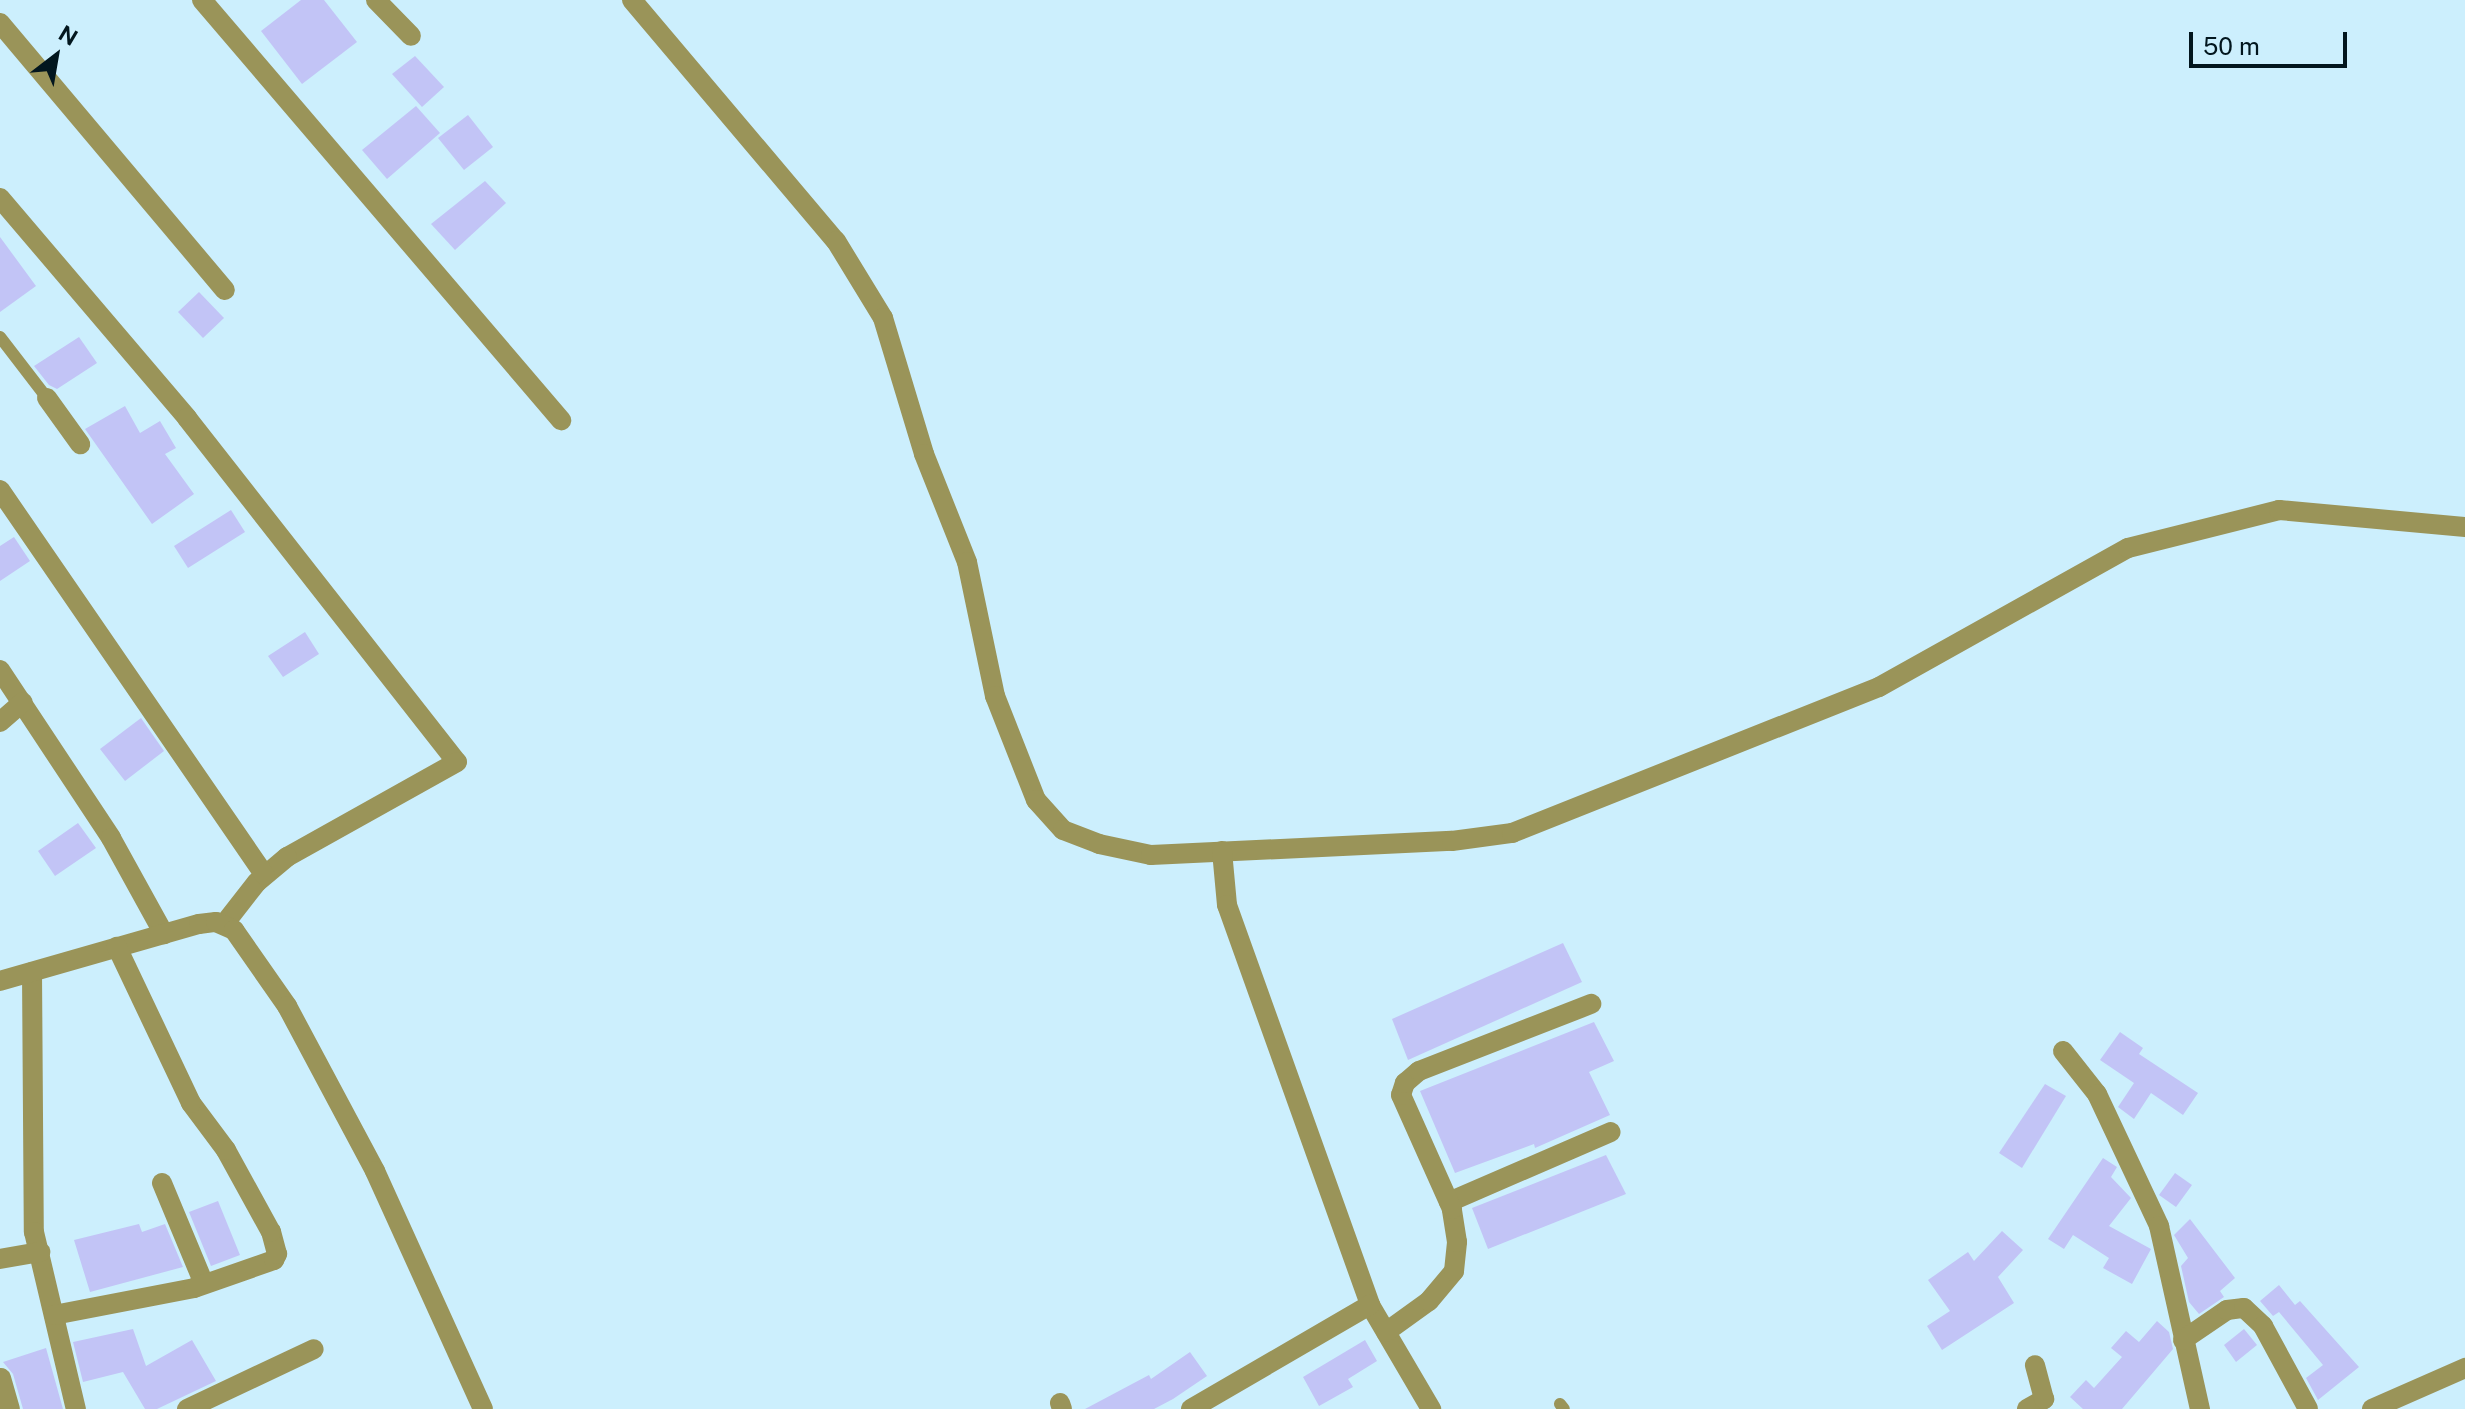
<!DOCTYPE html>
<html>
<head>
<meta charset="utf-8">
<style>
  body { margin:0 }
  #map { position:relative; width:2465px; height:1409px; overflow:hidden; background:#cceffd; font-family:"Public Sans",sans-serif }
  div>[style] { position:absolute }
  .building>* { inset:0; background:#c2c4f6 }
  .service>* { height:12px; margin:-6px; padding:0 6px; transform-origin:6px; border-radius:6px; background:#9a9459 }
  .minor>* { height:20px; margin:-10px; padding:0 10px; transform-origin:10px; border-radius:10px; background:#9a9459 }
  span { translate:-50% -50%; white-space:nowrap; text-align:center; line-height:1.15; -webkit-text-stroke:6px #cceffd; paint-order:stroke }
  .north { position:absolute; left:16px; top:16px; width:80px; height:80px; -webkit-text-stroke:6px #cceffd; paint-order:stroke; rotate:31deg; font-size:22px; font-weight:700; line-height:32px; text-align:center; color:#02161e }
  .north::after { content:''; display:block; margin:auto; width:28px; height:36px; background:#02161e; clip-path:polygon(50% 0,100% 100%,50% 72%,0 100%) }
  .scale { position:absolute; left:2189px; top:32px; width:158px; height:36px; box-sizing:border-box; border:4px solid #02161e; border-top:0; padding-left:10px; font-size:24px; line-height:28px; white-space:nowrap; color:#02161e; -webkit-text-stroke:6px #cceffd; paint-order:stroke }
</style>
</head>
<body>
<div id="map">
  <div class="building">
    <i style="clip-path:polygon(301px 0,324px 0,357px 42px,302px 84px,261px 31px)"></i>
    <i style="clip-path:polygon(415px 56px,444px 87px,422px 107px,392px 74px)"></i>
    <i style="clip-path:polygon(416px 106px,440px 133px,387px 179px,362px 150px)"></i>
    <i style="clip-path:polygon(468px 115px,493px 147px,464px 170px,438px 138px)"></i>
    <i style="clip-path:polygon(485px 181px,506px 203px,455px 250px,431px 224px)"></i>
    <i style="clip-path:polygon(0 237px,36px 286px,0 312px)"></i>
    <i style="clip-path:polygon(199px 292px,224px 318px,203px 338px,178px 312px)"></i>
    <i style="clip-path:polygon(79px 337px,97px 363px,57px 389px,49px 385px,34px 366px)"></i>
    <i style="clip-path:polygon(125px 406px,140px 433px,160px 421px,176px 448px,165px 454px,194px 494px,152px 524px,85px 429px)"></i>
    <i style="clip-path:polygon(231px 510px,245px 532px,188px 568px,174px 546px)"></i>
    <i style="clip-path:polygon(14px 537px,30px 561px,0 581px,0 546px)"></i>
    <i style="clip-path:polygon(305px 632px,319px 654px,283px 677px,268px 656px)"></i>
    <i style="clip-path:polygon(141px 718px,164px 751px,125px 781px,100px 749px)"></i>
    <i style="clip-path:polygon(78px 823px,96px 848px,55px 876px,38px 851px)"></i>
    <i style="clip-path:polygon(1563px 943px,1582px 982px,1408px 1060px,1392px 1019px)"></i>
    <i style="clip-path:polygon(1594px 1022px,1614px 1061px,1589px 1072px,1610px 1115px,1535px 1148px,1534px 1144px,1455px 1173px,1420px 1091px)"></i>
    <i style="clip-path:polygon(2120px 1032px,2143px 1048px,2139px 1054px,2198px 1093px,2183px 1115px,2151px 1093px,2134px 1119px,2118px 1107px,2134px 1083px,2100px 1060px)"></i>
    <i style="clip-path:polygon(2045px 1084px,2066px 1096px,2022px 1168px,1999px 1153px)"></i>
    <i style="clip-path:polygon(1606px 1155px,1626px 1194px,1488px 1249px,1472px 1208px)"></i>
    <i style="clip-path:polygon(2103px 1158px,2117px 1167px,2111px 1177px,2131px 1198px,2109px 1226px,2151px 1249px,2132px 1284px,2103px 1268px,2109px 1258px,2073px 1235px,2064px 1249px,2048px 1239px)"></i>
    <i style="clip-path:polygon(2175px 1173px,2192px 1185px,2176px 1207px,2159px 1195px)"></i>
    <i style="clip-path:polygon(218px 1201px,240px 1255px,211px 1266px,189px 1212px)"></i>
    <i style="clip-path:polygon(2190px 1219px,2235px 1278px,2220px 1291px,2224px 1297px,2199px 1314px,2189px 1302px,2181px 1266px,2188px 1258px,2174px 1235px)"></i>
    <i style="clip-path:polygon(139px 1224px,142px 1232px,165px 1224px,183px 1267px,90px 1292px,74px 1240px)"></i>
    <i style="clip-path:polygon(2002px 1231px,2023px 1250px,1998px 1277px,2014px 1303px,1942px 1350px,1927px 1326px,1950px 1311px,1928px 1280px,1968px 1252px,1974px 1261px)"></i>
    <i style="clip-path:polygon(2279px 1285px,2295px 1305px,2300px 1301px,2359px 1367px,2318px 1400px,2306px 1378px,2323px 1365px,2279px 1312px,2273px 1316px,2260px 1301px)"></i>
    <i style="clip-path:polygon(2157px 1321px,2169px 1332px,2173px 1349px,2122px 1409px,2083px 1409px,2070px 1397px,2086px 1380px,2094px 1388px,2122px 1357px,2111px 1348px,2126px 1331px,2139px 1342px)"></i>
    <i style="clip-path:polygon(133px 1329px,146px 1366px,192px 1340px,216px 1381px,157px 1409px,145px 1409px,123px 1372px,83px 1382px,73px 1342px)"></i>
    <i style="clip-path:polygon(2244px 1329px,2257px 1345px,2236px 1362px,2224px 1345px)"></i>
    <i style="clip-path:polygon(1365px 1340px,1377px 1361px,1348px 1379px,1353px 1387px,1319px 1406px,1303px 1377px)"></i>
    <i style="clip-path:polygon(46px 1348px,63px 1409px,23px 1409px,13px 1374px,3px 1362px)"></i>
    <i style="clip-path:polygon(1190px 1352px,1207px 1376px,1173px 1399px,1154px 1409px,1085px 1409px,1149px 1375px,1151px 1379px)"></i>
  </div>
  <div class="service">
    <i style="left:0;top:337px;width:77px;rotate:52.4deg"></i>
    <i style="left:1560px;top:1404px;width:6px;rotate:51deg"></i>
  </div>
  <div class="minor">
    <i style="left:202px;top:0;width:553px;rotate:49.48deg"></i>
    <i style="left:376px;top:0;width:50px;rotate:45.8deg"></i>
    <i style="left:632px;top:0;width:316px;rotate:49.8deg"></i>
    <i style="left:836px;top:241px;width:90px;rotate:58.6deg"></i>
    <i style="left:883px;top:318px;width:142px;rotate:73.2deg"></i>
    <i style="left:924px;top:454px;width:116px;rotate:68.3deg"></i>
    <i style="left:967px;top:562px;width:137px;rotate:78.2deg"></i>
    <i style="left:995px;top:696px;width:112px;rotate:68.5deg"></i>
    <i style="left:1036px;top:800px;width:40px;rotate:48deg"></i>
    <i style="left:1063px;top:830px;width:39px;rotate:21deg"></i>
    <i style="left:1099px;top:844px;width:53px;rotate:11.9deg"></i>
    <i style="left:1151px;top:855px;width:301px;rotate:-2.7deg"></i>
    <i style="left:1452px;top:841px;width:61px;rotate:-7.6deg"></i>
    <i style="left:1512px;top:833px;width:395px;rotate:-21.7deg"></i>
    <i style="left:1879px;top:687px;width:285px;rotate:-29.2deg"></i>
    <i style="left:2128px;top:548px;width:156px;rotate:-14.1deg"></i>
    <i style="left:2279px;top:510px;width:187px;rotate:5.2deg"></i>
    <i style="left:0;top:23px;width:349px;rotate:49.9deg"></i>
    <i style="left:0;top:198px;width:289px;rotate:49.6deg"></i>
    <i style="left:187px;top:418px;width:437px;rotate:51.9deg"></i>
    <i style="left:457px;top:762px;width:195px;rotate:150.8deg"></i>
    <i style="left:287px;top:857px;width:39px;rotate:140deg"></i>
    <i style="left:257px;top:882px;width:52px;rotate:128deg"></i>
    <i style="left:47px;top:398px;width:57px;rotate:54.3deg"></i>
    <i style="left:0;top:490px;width:467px;rotate:55.5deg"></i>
    <i style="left:0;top:670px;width:201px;rotate:56.5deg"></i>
    <i style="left:111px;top:838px;width:110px;rotate:61.1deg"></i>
    <i style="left:0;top:722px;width:30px;rotate:-41deg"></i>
    <i style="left:1222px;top:851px;width:54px;rotate:84.7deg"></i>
    <i style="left:1227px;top:905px;width:425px;rotate:70.3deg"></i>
    <i style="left:1370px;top:1305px;width:121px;rotate:59.6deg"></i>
    <i style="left:32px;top:972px;width:260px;rotate:89.6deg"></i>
    <i style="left:34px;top:1232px;width:182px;rotate:76.7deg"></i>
    <i style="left:0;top:981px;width:207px;rotate:-16deg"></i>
    <i style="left:199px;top:924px;width:17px;rotate:-7deg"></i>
    <i style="left:216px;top:922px;width:20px;rotate:24deg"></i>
    <i style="left:234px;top:930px;width:93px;rotate:55.1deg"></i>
    <i style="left:287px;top:1006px;width:187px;rotate:61.9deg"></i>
    <i style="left:375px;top:1171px;width:261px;rotate:65.6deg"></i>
    <i style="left:2063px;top:1051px;width:55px;rotate:51.7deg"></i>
    <i style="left:2097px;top:1094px;width:146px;rotate:64.8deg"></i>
    <i style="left:2159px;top:1226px;width:188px;rotate:77.4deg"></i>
    <i style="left:162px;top:1183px;width:109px;rotate:67.4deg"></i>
    <i style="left:1449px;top:1202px;width:176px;rotate:-23.4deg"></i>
    <i style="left:0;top:1259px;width:41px;rotate:-9.9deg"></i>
    <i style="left:54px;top:1315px;width:143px;rotate:-10.9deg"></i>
    <i style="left:194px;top:1288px;width:85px;rotate:-19.3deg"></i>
    <i style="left:274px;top:1260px;width:7px;rotate:-63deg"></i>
    <i style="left:277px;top:1254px;width:23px;rotate:-105deg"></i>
    <i style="left:271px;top:1232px;width:94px;rotate:-118.8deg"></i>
    <i style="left:226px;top:1150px;width:59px;rotate:-126.7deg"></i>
    <i style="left:191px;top:1103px;width:173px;rotate:-115.4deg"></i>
    <i style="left:1386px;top:1332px;width:53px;rotate:-35.8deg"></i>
    <i style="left:1429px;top:1301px;width:39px;rotate:-50deg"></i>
    <i style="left:1454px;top:1271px;width:29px;rotate:-84deg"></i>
    <i style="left:1457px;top:1242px;width:33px;rotate:-99deg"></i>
    <i style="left:1452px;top:1209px;width:125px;rotate:-114.1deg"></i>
    <i style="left:1401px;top:1095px;width:13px;rotate:-72deg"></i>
    <i style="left:1405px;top:1083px;width:18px;rotate:-41deg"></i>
    <i style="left:1419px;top:1071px;width:185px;rotate:-21.3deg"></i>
    <i style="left:2183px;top:1340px;width:53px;rotate:-34.3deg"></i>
    <i style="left:2227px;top:1310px;width:17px;rotate:-7deg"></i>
    <i style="left:2244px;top:1308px;width:26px;rotate:43deg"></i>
    <i style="left:2263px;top:1326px;width:94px;rotate:61.5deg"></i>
    <i style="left:1px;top:1378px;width:32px;rotate:74deg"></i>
    <i style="left:1060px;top:1403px;width:6px;rotate:72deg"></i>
    <i style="left:187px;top:1409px;width:140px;rotate:-25.3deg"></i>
    <i style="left:1191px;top:1409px;width:207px;rotate:-30.2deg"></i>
    <i style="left:2027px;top:1409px;width:20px;rotate:-30deg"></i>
    <i style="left:2044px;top:1399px;width:35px;rotate:-105deg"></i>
    <i style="left:2372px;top:1409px;width:102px;rotate:-23.8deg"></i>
  </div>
  <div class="north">N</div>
  <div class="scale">50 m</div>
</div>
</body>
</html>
